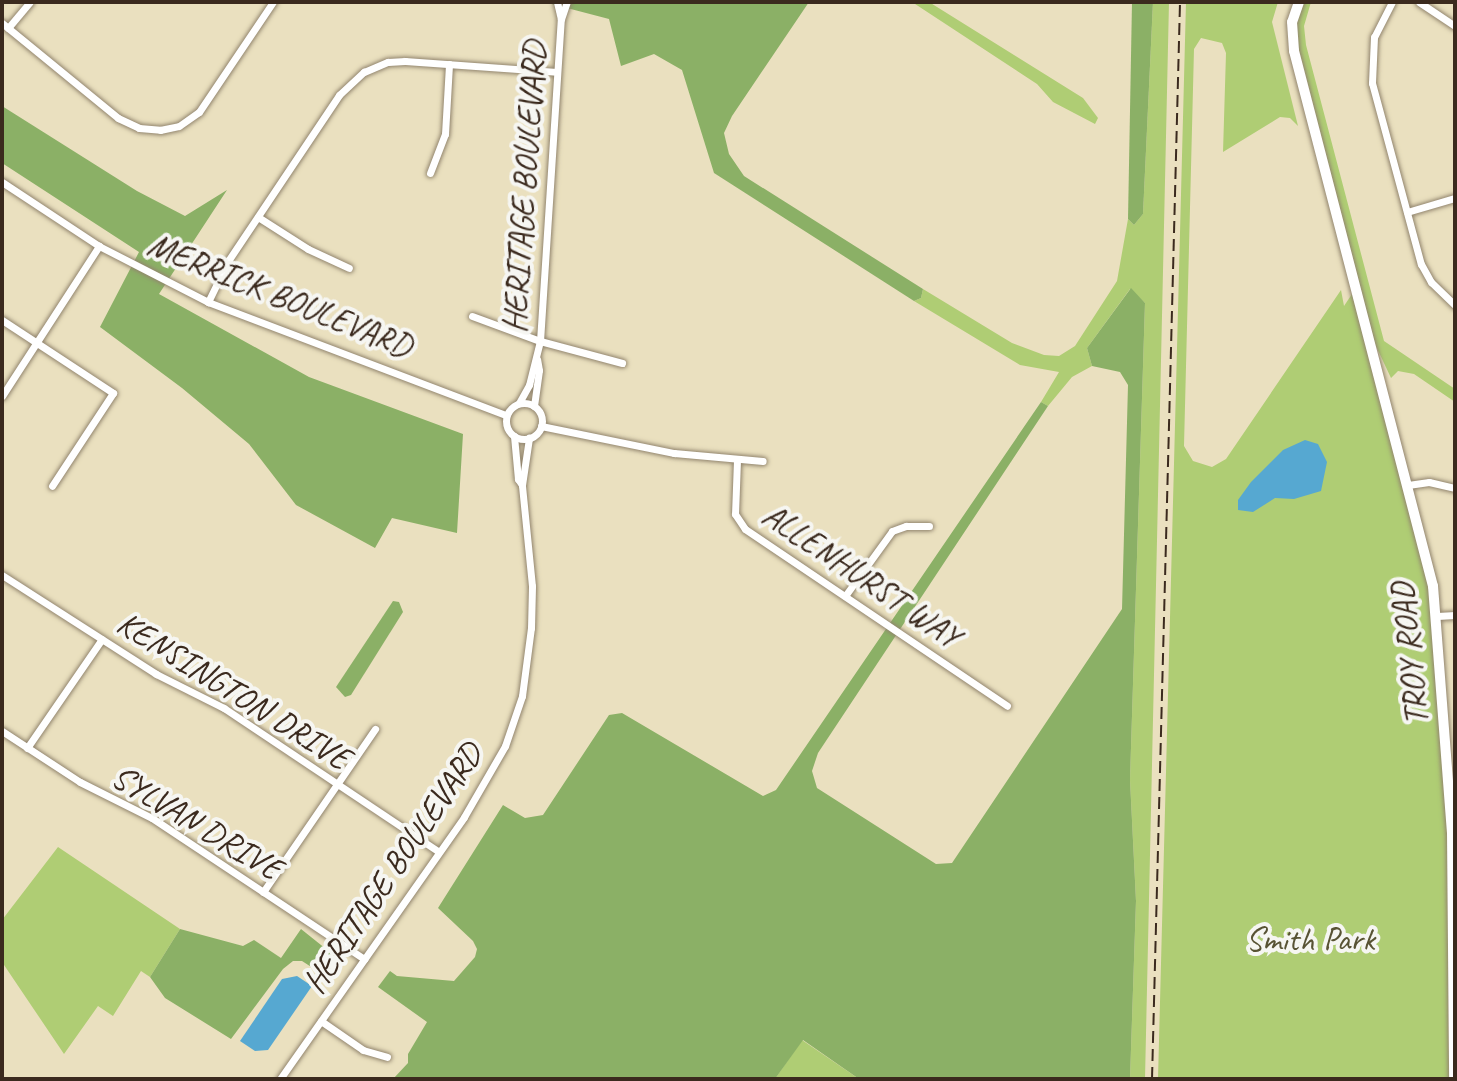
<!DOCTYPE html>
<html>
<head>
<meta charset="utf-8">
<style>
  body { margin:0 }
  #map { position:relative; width:1457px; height:1081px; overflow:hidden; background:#eae0bf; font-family:Caveat,sans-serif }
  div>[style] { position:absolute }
  .green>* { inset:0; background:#afcd74 }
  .forest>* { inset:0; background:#8bb066 }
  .water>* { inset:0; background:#56a8d1 }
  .roads { filter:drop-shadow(0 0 2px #92856e) drop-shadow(0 0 2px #92856e) }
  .street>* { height:7px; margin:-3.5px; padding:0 3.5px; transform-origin:3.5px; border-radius:3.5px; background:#fff }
  .street>.ring { margin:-3.5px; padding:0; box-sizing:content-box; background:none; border:7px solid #fff; border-radius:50% }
  .secondary>* { height:10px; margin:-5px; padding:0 5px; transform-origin:5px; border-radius:5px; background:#fff }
  .rail>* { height:2px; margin-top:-1px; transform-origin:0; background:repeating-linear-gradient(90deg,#3b2a1e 0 12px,transparent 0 18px) }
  span { translate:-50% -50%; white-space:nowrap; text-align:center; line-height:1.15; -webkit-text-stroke:8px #f6f6f2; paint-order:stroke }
  .street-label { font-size:34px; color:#3b2a1e }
  .park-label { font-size:34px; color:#585334 }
  .frame { position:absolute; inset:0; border:4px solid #3b2a1e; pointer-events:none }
</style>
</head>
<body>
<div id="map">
  <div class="green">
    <i style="clip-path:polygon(912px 2px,929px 2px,1083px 98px,1098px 118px,1095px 124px,1053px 102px,1037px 84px)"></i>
    <i style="clip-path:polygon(1153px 2px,1169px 2px,1145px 1079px,1130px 1079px,1136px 901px,1130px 780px,1145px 303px,1130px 289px,1087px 348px,1092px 366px,1072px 377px,1048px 406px,1041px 402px,1059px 372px,1020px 365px,914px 301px,921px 298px,923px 289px,1012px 343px,1044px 355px,1059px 356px,1075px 346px,1117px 281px,1128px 219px,1134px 225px,1143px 214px)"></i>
    <i style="clip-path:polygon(1186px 2px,1278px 2px,1272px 22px,1298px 126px,1290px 118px,1280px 117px,1223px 152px,1226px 53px,1222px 43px,1201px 38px,1194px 49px,1184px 446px,1193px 461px,1212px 467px,1226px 459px,1341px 290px,1344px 306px,1352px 294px,1432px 594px,1447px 789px,1449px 1079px,1158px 1079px)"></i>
    <i style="clip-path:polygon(1304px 2px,1311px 2px,1304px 26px,1306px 45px,1384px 341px,1455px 389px,1455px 402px,1414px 374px,1398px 371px,1391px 378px,1375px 344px,1297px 42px,1296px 24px)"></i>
    <i style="clip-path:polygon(58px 847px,180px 929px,150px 977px,141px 971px,113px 1016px,98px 1006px,64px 1054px,2px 962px,2px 920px)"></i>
    <i style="clip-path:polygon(802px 1040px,859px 1079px,775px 1079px)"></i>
  </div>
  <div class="forest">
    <i style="clip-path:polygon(544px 2px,809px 2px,732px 116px,724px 133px,729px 154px,744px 176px,923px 289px,921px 298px,914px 301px,714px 173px,682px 70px,654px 54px,621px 66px,609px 19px)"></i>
    <i style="clip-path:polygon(1132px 2px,1153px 2px,1143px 214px,1134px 225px,1128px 219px)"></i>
    <i style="clip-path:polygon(2px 106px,137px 191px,185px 216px,227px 190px,159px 294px,309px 377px,463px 434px,457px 533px,392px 518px,375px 548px,296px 505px,249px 444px,182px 388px,100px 327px,139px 252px,2px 163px)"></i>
    <i style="clip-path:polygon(1131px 288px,1145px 303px,1130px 780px,1136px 901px,1130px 1079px,859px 1079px,803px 1040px,775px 1079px,393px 1079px,408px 1063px,408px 1054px,427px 1022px,378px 987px,390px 971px,397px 976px,454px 981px,475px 957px,477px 949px,473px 941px,438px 908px,503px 805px,525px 818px,543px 815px,609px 715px,622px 713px,763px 796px,776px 790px,1041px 402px,1048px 406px,818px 753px,812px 771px,817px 788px,936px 864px,952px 863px,1122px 609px,1128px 385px,1120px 372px,1092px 366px,1087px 348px)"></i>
    <i style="clip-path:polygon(393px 601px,399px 602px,403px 612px,351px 695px,345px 697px,336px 687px)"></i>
    <i style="clip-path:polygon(180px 929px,243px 946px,254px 940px,281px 958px,301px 929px,341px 961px,330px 979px,302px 961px,293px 961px,283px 969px,231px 1039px,165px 998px,150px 977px)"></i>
  </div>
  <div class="water">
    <i style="clip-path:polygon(1305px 440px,1318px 444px,1327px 462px,1321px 491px,1294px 499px,1275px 498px,1253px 512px,1238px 510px,1238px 500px,1251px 482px,1283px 450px)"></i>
    <i style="clip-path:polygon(297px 976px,312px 986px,268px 1050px,255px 1051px,240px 1041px,282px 979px)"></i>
  </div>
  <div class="roads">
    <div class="street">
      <i style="left:557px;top:2px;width:17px;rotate:77deg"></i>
      <i style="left:1392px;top:2px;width:39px;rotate:117deg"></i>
      <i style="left:1374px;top:37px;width:46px;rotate:92.5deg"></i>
      <i style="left:1372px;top:83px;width:188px;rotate:74.9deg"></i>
      <i style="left:1421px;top:264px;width:21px;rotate:61deg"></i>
      <i style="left:1431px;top:282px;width:33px;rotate:44deg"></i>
      <i style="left:1419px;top:2px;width:43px;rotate:33.7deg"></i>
      <i style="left:2px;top:23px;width:150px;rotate:39.3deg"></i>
      <i style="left:118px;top:118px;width:23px;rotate:25deg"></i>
      <i style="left:139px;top:128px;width:21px;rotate:5deg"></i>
      <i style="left:160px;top:130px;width:19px;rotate:-12deg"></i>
      <i style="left:179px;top:126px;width:24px;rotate:-35deg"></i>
      <i style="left:199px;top:112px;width:133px;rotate:-56.1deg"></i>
      <i style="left:8px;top:28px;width:34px;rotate:-50deg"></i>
      <i style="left:430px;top:173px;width:42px;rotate:-69deg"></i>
      <i style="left:445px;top:134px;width:70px;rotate:-86.7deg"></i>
      <i style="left:2px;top:182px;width:116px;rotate:33.4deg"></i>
      <i style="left:99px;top:246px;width:123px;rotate:27.2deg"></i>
      <i style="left:208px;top:302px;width:319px;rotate:20.8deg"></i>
      <i style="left:1407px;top:212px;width:50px;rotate:-16.3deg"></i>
      <i style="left:258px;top:217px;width:59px;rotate:32.6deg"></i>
      <i style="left:308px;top:249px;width:45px;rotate:24.9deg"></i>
      <i style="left:208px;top:302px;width:46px;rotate:-64deg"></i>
      <i style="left:228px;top:261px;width:200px;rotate:-56.2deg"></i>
      <i style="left:339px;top:95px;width:34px;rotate:-43deg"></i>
      <i style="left:364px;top:72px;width:26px;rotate:-23deg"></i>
      <i style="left:388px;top:62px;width:17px;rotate:-3deg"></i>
      <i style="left:405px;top:61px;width:152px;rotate:4.1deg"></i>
      <i style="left:472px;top:316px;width:72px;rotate:20.2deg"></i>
      <i style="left:540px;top:341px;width:85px;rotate:15deg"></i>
      <i style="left:2px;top:320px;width:133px;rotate:33.3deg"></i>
      <i style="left:113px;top:393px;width:111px;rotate:123.3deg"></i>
      <i style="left:2px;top:396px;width:179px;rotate:-57.1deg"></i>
      <i style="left:519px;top:403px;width:21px;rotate:-61deg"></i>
      <i style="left:529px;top:385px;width:45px;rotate:-76deg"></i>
      <i style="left:540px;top:341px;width:323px;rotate:-86.3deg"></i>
      <i style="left:561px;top:19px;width:18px;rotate:-71deg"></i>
      <i class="ring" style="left:506px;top:403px;width:29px;height:29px"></i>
      <i style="left:534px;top:406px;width:36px;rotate:-82deg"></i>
      <i style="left:539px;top:370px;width:11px;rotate:-100deg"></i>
      <i style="left:541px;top:426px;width:136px;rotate:11.5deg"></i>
      <i style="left:674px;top:453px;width:89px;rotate:5.1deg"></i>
      <i style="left:514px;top:436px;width:43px;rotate:84.7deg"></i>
      <i style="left:518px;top:479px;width:7px;rotate:56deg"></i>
      <i style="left:522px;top:485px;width:48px;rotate:-81.5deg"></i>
      <i style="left:737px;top:460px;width:54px;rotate:92.1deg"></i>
      <i style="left:735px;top:514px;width:18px;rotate:56deg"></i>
      <i style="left:745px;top:529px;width:316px;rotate:34deg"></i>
      <i style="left:1408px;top:485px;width:21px;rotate:-8deg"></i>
      <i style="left:1429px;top:482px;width:27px;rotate:13deg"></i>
      <i style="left:2px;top:575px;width:183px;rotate:32.7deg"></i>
      <i style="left:156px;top:674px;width:76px;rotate:26.6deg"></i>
      <i style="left:224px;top:708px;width:257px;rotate:33.8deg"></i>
      <i style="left:845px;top:596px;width:80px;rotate:-54.1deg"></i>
      <i style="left:892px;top:531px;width:15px;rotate:-20deg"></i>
      <i style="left:906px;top:526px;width:23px"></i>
      <i style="left:1437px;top:616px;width:18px;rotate:-3deg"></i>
      <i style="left:2px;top:731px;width:93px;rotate:33.2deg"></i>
      <i style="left:80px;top:782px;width:80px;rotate:26.6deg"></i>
      <i style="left:152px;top:818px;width:255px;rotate:33.6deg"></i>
      <i style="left:27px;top:748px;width:132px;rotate:-55.5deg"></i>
      <i style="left:263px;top:892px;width:198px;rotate:-55.5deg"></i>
      <i style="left:321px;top:1021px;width:51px;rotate:34.6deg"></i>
      <i style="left:363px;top:1050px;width:25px;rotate:16deg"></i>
      <i style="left:280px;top:1079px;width:320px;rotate:-54.9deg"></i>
      <i style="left:464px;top:817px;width:82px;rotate:-60deg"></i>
      <i style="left:505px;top:746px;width:53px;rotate:-71.2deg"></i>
      <i style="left:522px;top:696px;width:69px;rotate:-82.5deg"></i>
      <i style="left:531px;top:628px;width:42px;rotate:-88.6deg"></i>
      <i style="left:532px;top:586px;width:101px;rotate:-95.7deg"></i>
    </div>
    <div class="secondary">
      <i style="left:1299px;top:2px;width:21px;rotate:109deg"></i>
      <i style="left:1292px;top:22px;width:29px;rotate:86deg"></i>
      <i style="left:1294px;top:51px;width:553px;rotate:75.44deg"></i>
      <i style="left:1433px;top:586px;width:247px;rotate:85.6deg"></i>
      <i style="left:1452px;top:832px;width:247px;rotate:89.5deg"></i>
    </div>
  </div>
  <div class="rail">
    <i style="left:1152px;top:1079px;width:1077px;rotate:-88.51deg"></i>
  </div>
  <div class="street-label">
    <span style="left:524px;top:187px;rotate:-86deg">HERITAGE BOULEVARD</span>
    <span style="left:280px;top:295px;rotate:22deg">MERRICK BOULEVARD</span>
    <span style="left:862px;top:575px;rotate:34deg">ALLENHURST WAY</span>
    <span style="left:1409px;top:654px;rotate:-96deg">TROY ROAD</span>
    <span style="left:234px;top:690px;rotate:32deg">KENSINGTON DRIVE</span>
    <span style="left:197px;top:822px;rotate:31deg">SYLVAN DRIVE</span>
    <span style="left:392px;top:868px;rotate:-56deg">HERITAGE BOULEVARD</span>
  </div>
  <div class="park-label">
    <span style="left:1310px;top:939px">Smith Park</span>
  </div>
  <div class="frame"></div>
</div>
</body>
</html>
